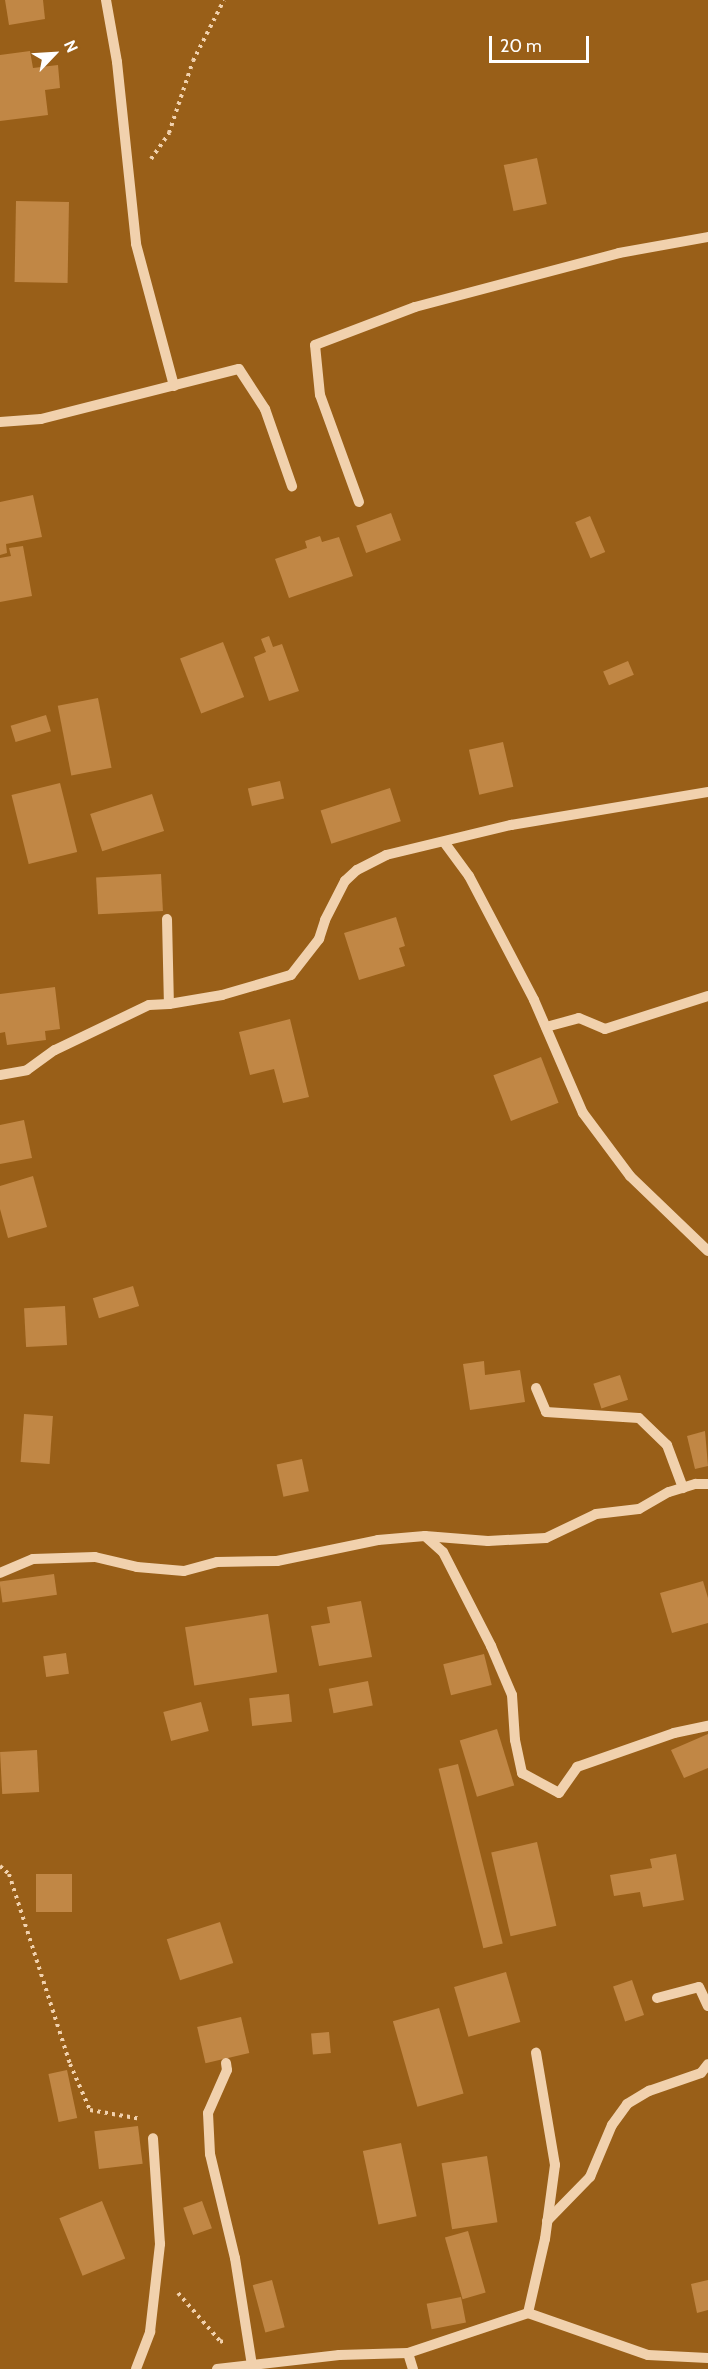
<!DOCTYPE html>
<style>
body{margin:0}
#map{position:relative;width:708px;height:2369px;overflow:hidden;background:#995f18;font-family:Cabin,sans-serif}
div>[style]{position:absolute}
.building>*{inset:0;background:#c18745;transform-origin:0 0}
.path>*{height:4px;margin-top:-2px;transform-origin:0;background:repeating-linear-gradient(90deg,#f1d1ad 0 3px,transparent 0 7.5px)}
.minor>*{height:10px;margin:-5px;padding:0 5px;transform-origin:5px;border-radius:5px;background:#f1d1ad}
span{translate:-50% -50%;white-space:nowrap;text-align:center;line-height:1.15;-webkit-text-stroke:5px #995f18;paint-order:stroke}
.north{position:absolute;left:24px;top:24px;width:60px;height:60px;-webkit-text-stroke:4px #995f18;paint-order:stroke;rotate:65deg;font-size:16px;font-weight:700;line-height:24px;text-align:center;color:#fff}
.north::after{content:'';display:block;margin:auto;width:21px;height:27px;background:#fff;clip-path:polygon(50% 0,100% 100%,50% 72%,0 100%)}
.scale{position:absolute;left:489px;top:36px;width:100px;height:27px;box-sizing:border-box;border:3px solid #fff;border-top:0;padding-left:8px;font-size:18px;line-height:21px;white-space:nowrap;color:#fff;-webkit-text-stroke:4px #995f18;paint-order:stroke}
</style>
<div id="map">
<div class="building">
<i style="clip-path:polygon(5px 0,43px 0,45px 19px,9px 25px)"></i>
<i style="clip-path:polygon(30px 51px,33px 68px,58px 65px,60px 88px,45px 90px,48px 115px,0 121px,0 55px)"></i>
<i style="left:537px;top:158px;width:47px;height:34px;rotate:78deg"></i>
<i style="left:16px;top:201px;width:53px;height:81px;rotate:1deg"></i>
<i style="clip-path:polygon(33px 495px,42px 537px,6px 544px,7px 553px,0 555px,0 502px)"></i>
<i style="left:391px;top:513px;width:29px;height:37px;rotate:70deg"></i>
<i style="left:590px;top:516px;width:39px;height:16px;rotate:67deg"></i>
<i style="clip-path:polygon(320px 536px,322px 542px,339px 537px,353px 576px,289px 598px,275px 559px,307px 548px,305px 541px)"></i>
<i style="clip-path:polygon(23px 546px,32px 596px,0 602px,0 558px,11px 556px,9px 548px)"></i>
<i style="clip-path:polygon(269px 636px,273px 647px,282px 644px,299px 691px,269px 701px,254px 657px,266px 652px,261px 639px)"></i>
<i style="left:223px;top:642px;width:59px;height:46px;rotate:69deg"></i>
<i style="left:628px;top:661px;width:15px;height:27px;rotate:67deg"></i>
<i style="left:98px;top:698px;width:71px;height:41px;rotate:79deg"></i>
<i style="left:46px;top:715px;width:17px;height:37px;rotate:73deg"></i>
<i style="left:503px;top:742px;width:46px;height:35px;rotate:77deg"></i>
<i style="left:280px;top:781px;width:18px;height:33px;rotate:77deg"></i>
<i style="left:60px;top:783px;width:71px;height:50px;rotate:76deg"></i>
<i style="left:390px;top:788px;width:35px;height:73px;rotate:72deg"></i>
<i style="left:152px;top:794px;width:39px;height:65px;rotate:72deg"></i>
<i style="left:161px;top:874px;width:37px;height:65px;rotate:87deg"></i>
<i style="clip-path:polygon(396px 917px,405px 946px,399px 948px,405px 966px,359px 980px,344px 933px)"></i>
<i style="clip-path:polygon(55px 987px,60px 1029px,45px 1031px,46px 1040px,7px 1045px,5px 1032px,0 1033px,0 994px)"></i>
<i style="clip-path:polygon(290px 1019px,309px 1097px,283px 1103px,274px 1069px,250px 1075px,239px 1032px)"></i>
<i style="left:541px;top:1057px;width:49px;height:51px;rotate:69deg"></i>
<i style="clip-path:polygon(24px 1120px,32px 1158px,0 1164px,0 1125px)"></i>
<i style="clip-path:polygon(33px 1176px,47px 1227px,8px 1238px,0 1209px,0 1186px)"></i>
<i style="left:133px;top:1286px;width:21px;height:42px;rotate:73deg"></i>
<i style="left:65px;top:1306px;width:39px;height:41px;rotate:87deg"></i>
<i style="clip-path:polygon(484px 1361px,485px 1375px,520px 1370px,525px 1402px,470px 1410px,463px 1364px)"></i>
<i style="left:620px;top:1375px;width:26px;height:28px;rotate:72deg"></i>
<i style="left:24px;top:1414px;width:29px;height:48px;rotate:4deg"></i>
<i style="clip-path:polygon(705px 1431px,708px 1466px,695px 1469px,687px 1436px)"></i>
<i style="left:302px;top:1459px;width:33px;height:26px;rotate:78deg"></i>
<i style="left:54px;top:1574px;width:21px;height:55px;rotate:82deg"></i>
<i style="clip-path:polygon(703px 1581px,708px 1598px,708px 1623px,672px 1633px,660px 1593px)"></i>
<i style="clip-path:polygon(361px 1601px,372px 1657px,319px 1666px,311px 1626px,330px 1623px,327px 1607px)"></i>
<i style="left:268px;top:1614px;width:59px;height:84px;rotate:81deg"></i>
<i style="left:66px;top:1653px;width:21px;height:23px;rotate:82deg"></i>
<i style="left:484px;top:1654px;width:32px;height:42px;rotate:76deg"></i>
<i style="left:368px;top:1681px;width:25px;height:40px;rotate:79deg"></i>
<i style="left:289px;top:1694px;width:28px;height:40px;rotate:84deg"></i>
<i style="left:201px;top:1702px;width:30px;height:39px;rotate:75deg"></i>
<i style="left:497px;top:1729px;width:59px;height:39px;rotate:73deg"></i>
<i style="clip-path:polygon(708px 1734px,708px 1768px,684px 1778px,671px 1750px)"></i>
<i style="left:37px;top:1750px;width:42px;height:37px;rotate:87deg"></i>
<i style="left:458px;top:1764px;width:185px;height:20px;rotate:76deg"></i>
<i style="left:537px;top:1842px;width:86px;height:47px;rotate:77deg"></i>
<i style="clip-path:polygon(676px 1854px,684px 1900px,643px 1907px,640px 1892px,614px 1896px,610px 1875px,652px 1868px,650px 1859px)"></i>
<i style="left:36px;top:1874px;width:36px;height:38px"></i>
<i style="left:220px;top:1922px;width:43px;height:56px;rotate:72deg"></i>
<i style="left:506px;top:1972px;width:52px;height:54px;rotate:74deg"></i>
<i style="left:632px;top:1980px;width:37px;height:20px;rotate:71deg"></i>
<i style="left:439px;top:2008px;width:89px;height:48px;rotate:74deg"></i>
<i style="left:241px;top:2017px;width:37px;height:45px;rotate:77deg"></i>
<i style="left:329px;top:2032px;width:21px;height:18px;rotate:85deg"></i>
<i style="left:67px;top:2070px;width:49px;height:19px;rotate:78deg"></i>
<i style="left:138px;top:2126px;width:38px;height:44px;rotate:83deg"></i>
<i style="left:401px;top:2143px;width:75px;height:39px;rotate:78deg"></i>
<i style="left:487px;top:2156px;width:67px;height:46px;rotate:81deg"></i>
<i style="left:102px;top:2201px;width:62px;height:46px;rotate:68deg"></i>
<i style="left:202px;top:2201px;width:29px;height:20px;rotate:70deg"></i>
<i style="left:468px;top:2231px;width:64px;height:24px;rotate:74deg"></i>
<i style="left:272px;top:2280px;width:49px;height:20px;rotate:75deg"></i>
<i style="clip-path:polygon(708px 2280px,708px 2310px,697px 2313px,691px 2284px)"></i>
<i style="left:461px;top:2297px;width:26px;height:35px;rotate:79deg"></i>
</div>
<div class="path">
<i style="left:151px;top:159px;width:32px;rotate:-55deg"></i>
<i style="left:169px;top:133px;width:76px;rotate:-71.6deg"></i>
<i style="left:193px;top:61px;width:68px;rotate:-63.1deg"></i>
<i style="left:0;top:1866px;width:12px;rotate:42deg"></i>
<i style="left:9px;top:1874px;width:200px;rotate:72.2deg"></i>
<i style="left:70px;top:2064px;width:50px;rotate:66.5deg"></i>
<i style="left:90px;top:2110px;width:52px;rotate:10deg"></i>
<i style="left:178px;top:2293px;width:64px;rotate:48.8deg"></i>
<i style="left:220px;top:2341px;width:6px;rotate:18deg"></i>
</div>
<div class="minor">
<i style="left:106px;top:0;width:63px;rotate:79.9deg"></i>
<i style="left:117px;top:62px;width:183px;rotate:84deg"></i>
<i style="left:136px;top:244px;width:147px;rotate:75deg"></i>
<i style="left:0;top:422px;width:41px;rotate:-4.2deg"></i>
<i style="left:41px;top:419px;width:204px;rotate:-14.2deg"></i>
<i style="left:239px;top:369px;width:48px;rotate:57deg"></i>
<i style="left:265px;top:409px;width:82px;rotate:70.7deg"></i>
<i style="left:359px;top:502px;width:114px;rotate:-110deg"></i>
<i style="left:320px;top:395px;width:50px;rotate:-95.7deg"></i>
<i style="left:315px;top:345px;width:107px;rotate:-20.8deg"></i>
<i style="left:415px;top:307px;width:211px;rotate:-14.8deg"></i>
<i style="left:619px;top:253px;width:90px;rotate:-10.2deg"></i>
<i style="left:444px;top:842px;width:42px;rotate:53.7deg"></i>
<i style="left:469px;top:876px;width:140px;rotate:62.3deg"></i>
<i style="left:534px;top:1000px;width:123px;rotate:66.6deg"></i>
<i style="left:583px;top:1113px;width:79px;rotate:53.3deg"></i>
<i style="left:630px;top:1176px;width:108px;rotate:43.9deg"></i>
<i style="left:167px;top:919px;width:85px;rotate:88.7deg"></i>
<i style="left:546px;top:1027px;width:34px;rotate:-15deg"></i>
<i style="left:579px;top:1018px;width:28px;rotate:23deg"></i>
<i style="left:605px;top:1029px;width:108px;rotate:-17.8deg"></i>
<i style="left:0;top:1075px;width:27px;rotate:-10deg"></i>
<i style="left:27px;top:1070px;width:34px;rotate:-36deg"></i>
<i style="left:55px;top:1050px;width:104px;rotate:-25.6deg"></i>
<i style="left:149px;top:1005px;width:20px;rotate:-3deg"></i>
<i style="left:169px;top:1004px;width:54px;rotate:-9.6deg"></i>
<i style="left:222px;top:995px;width:72px;rotate:-16.2deg"></i>
<i style="left:291px;top:975px;width:46px;rotate:-52.1deg"></i>
<i style="left:319px;top:939px;width:20px;rotate:-72deg"></i>
<i style="left:325px;top:920px;width:44px;rotate:-62.9deg"></i>
<i style="left:345px;top:881px;width:16px;rotate:-43deg"></i>
<i style="left:357px;top:870px;width:33px;rotate:-27deg"></i>
<i style="left:386px;top:855px;width:129px;rotate:-13.5deg"></i>
<i style="left:511px;top:825px;width:200px;rotate:-9.5deg"></i>
<i style="left:536px;top:1388px;width:26px;rotate:67deg"></i>
<i style="left:546px;top:1412px;width:93px;rotate:3.7deg"></i>
<i style="left:639px;top:1418px;width:39px;rotate:44deg"></i>
<i style="left:667px;top:1445px;width:46px;rotate:69.6deg"></i>
<i style="left:425px;top:1536px;width:63px;rotate:4.5deg"></i>
<i style="left:488px;top:1541px;width:58px;rotate:-3deg"></i>
<i style="left:546px;top:1538px;width:55px;rotate:-25.6deg"></i>
<i style="left:596px;top:1514px;width:43px;rotate:-6.6deg"></i>
<i style="left:639px;top:1509px;width:34px;rotate:-30deg"></i>
<i style="left:669px;top:1492px;width:28px;rotate:-17deg"></i>
<i style="left:696px;top:1484px;width:12px"></i>
<i style="left:0;top:1573px;width:36px;rotate:-23deg"></i>
<i style="left:33px;top:1559px;width:62px;rotate:-1.8deg"></i>
<i style="left:95px;top:1557px;width:43px;rotate:13.4deg"></i>
<i style="left:137px;top:1567px;width:47px;rotate:4.9deg"></i>
<i style="left:184px;top:1571px;width:34px;rotate:-15deg"></i>
<i style="left:217px;top:1562px;width:60px;rotate:-1deg"></i>
<i style="left:277px;top:1561px;width:103px;rotate:-11.7deg"></i>
<i style="left:378px;top:1540px;width:47px;rotate:-4.9deg"></i>
<i style="left:425px;top:1536px;width:24px;rotate:42deg"></i>
<i style="left:443px;top:1552px;width:106px;rotate:62.9deg"></i>
<i style="left:491px;top:1646px;width:53px;rotate:66.8deg"></i>
<i style="left:512px;top:1695px;width:45px;rotate:86.2deg"></i>
<i style="left:515px;top:1740px;width:34px;rotate:78deg"></i>
<i style="left:522px;top:1773px;width:42px;rotate:28.4deg"></i>
<i style="left:559px;top:1793px;width:32px;rotate:-55deg"></i>
<i style="left:577px;top:1767px;width:103px;rotate:-19.3deg"></i>
<i style="left:674px;top:1733px;width:35px;rotate:-12deg"></i>
<i style="left:657px;top:1998px;width:43px;rotate:-14.7deg"></i>
<i style="left:699px;top:1987px;width:21px;rotate:65deg"></i>
<i style="left:226px;top:2063px;width:7px;rotate:82deg"></i>
<i style="left:227px;top:2070px;width:47px;rotate:113.8deg"></i>
<i style="left:208px;top:2113px;width:41px;rotate:87.2deg"></i>
<i style="left:210px;top:2154px;width:107px;rotate:76.5deg"></i>
<i style="left:235px;top:2258px;width:108px;rotate:81deg"></i>
<i style="left:547px;top:2221px;width:62px;rotate:-45.7deg"></i>
<i style="left:590px;top:2177px;width:56px;rotate:-67.1deg"></i>
<i style="left:612px;top:2125px;width:26px;rotate:-54deg"></i>
<i style="left:627px;top:2104px;width:26px;rotate:-31deg"></i>
<i style="left:649px;top:2091px;width:55px;rotate:-19.1deg"></i>
<i style="left:701px;top:2073px;width:11px;rotate:-52deg"></i>
<i style="left:528px;top:2313px;width:76px;rotate:-77.1deg"></i>
<i style="left:545px;top:2239px;width:75px;rotate:-82.3deg"></i>
<i style="left:555px;top:2165px;width:114px;rotate:-99.6deg"></i>
<i style="left:408px;top:2353px;width:17px;rotate:73deg"></i>
<i style="left:136px;top:2369px;width:40px;rotate:-69deg"></i>
<i style="left:150px;top:2332px;width:89px;rotate:-83.5deg"></i>
<i style="left:160px;top:2244px;width:106px;rotate:-93.8deg"></i>
<i style="left:217px;top:2369px;width:123px;rotate:-6.5deg"></i>
<i style="left:339px;top:2355px;width:69px;rotate:-1.7deg"></i>
<i style="left:408px;top:2353px;width:126px;rotate:-18.4deg"></i>
<i style="left:528px;top:2313px;width:127px;rotate:19.3deg"></i>
<i style="left:648px;top:2355px;width:60px;rotate:2.9deg"></i>
</div>
<div class="north">N</div>
<div class="scale">20 m</div>
</div>
